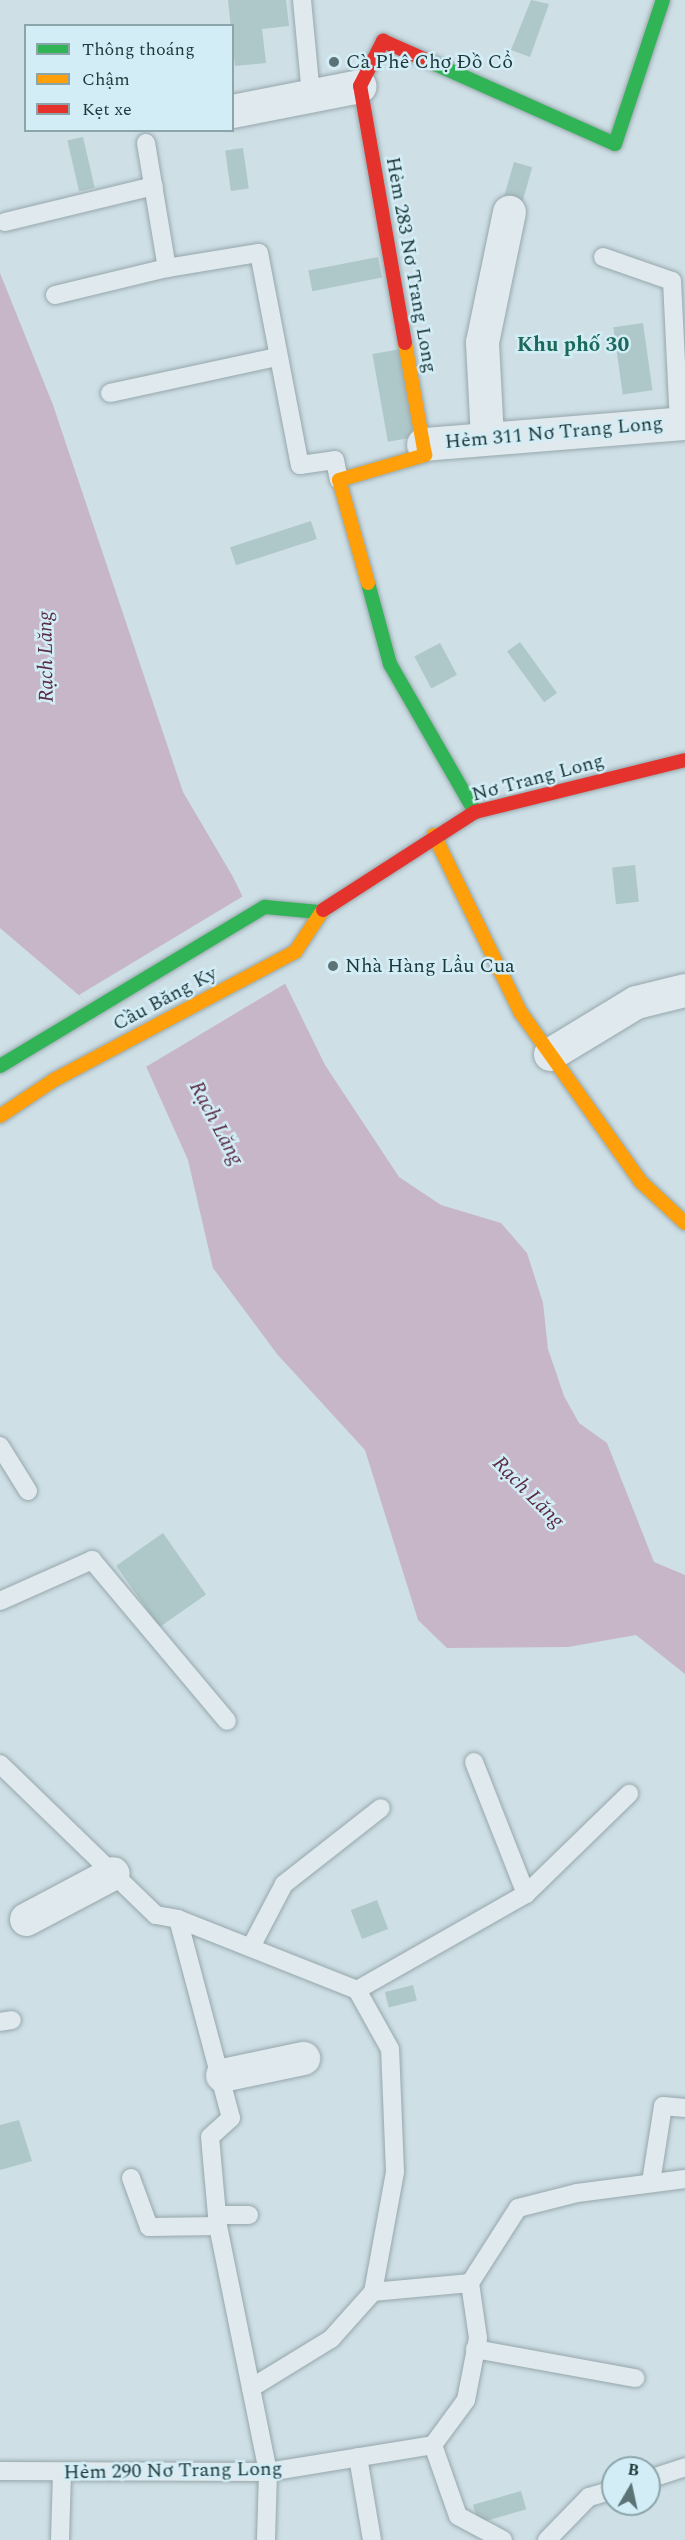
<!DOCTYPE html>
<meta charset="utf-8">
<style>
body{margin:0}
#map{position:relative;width:685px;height:2540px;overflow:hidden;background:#cedfe6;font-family:Spectral,serif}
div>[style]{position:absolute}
.water>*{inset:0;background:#c6b6c8}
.pier>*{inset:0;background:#cedfe6}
.building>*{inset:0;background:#aec7c9;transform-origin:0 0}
.roads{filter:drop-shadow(0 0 2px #96a7ab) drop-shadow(0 0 2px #96a7ab)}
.lane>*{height:18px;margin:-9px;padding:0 9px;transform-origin:9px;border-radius:9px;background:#dfe9ee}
.street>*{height:33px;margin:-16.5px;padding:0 16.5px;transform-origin:16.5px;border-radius:16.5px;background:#dfe9ee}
.fast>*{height:14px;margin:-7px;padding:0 7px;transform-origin:7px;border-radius:7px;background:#30b455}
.slow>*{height:14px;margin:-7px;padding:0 7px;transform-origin:7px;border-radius:7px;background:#ff9f0a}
.jam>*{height:14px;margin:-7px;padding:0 7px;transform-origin:7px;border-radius:7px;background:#e5322d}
.dots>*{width:16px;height:16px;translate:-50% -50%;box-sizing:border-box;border:3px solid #d3edf7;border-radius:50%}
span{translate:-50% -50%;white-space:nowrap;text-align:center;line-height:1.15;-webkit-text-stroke:5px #d3edf7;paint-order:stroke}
.poi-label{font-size:20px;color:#1e393a}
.left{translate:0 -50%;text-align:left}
.street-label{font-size:20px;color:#1e393a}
.neighbourhood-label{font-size:21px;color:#1b6958;font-weight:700}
.water-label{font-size:21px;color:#5b2c43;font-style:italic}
.legend{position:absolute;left:24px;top:24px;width:210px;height:108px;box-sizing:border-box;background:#d3edf7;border:2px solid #8ba5ab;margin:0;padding:8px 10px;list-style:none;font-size:18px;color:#1e393a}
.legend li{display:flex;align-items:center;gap:12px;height:30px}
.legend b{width:30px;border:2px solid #8ba5ab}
.north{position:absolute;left:601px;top:2456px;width:60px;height:60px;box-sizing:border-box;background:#d3edf7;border:2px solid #8ba5ab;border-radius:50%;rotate:9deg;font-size:16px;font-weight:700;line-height:24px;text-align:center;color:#1e393a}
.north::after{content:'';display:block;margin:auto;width:21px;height:27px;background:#5c7376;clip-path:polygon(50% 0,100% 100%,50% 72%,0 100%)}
</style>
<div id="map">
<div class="water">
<i style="clip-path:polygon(0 273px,53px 405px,183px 792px,233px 877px,325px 1065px,399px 1177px,441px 1205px,501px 1223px,527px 1253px,543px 1303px,548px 1349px,564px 1396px,579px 1423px,607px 1443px,654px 1562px,685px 1575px,685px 1674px,636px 1635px,568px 1647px,447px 1648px,418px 1620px,365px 1450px,277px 1354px,213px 1268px,188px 1160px,136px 1044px,0 928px)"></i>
</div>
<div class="pier">
<i style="clip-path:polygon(245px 895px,288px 982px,144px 1068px,133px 1046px,79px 995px)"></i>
</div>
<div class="building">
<i style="clip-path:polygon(228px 0,286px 0,289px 26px,262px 29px,266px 63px,235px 66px)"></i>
<i style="clip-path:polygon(531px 0,549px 4px,530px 57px,511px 50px)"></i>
<i style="left:83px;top:137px;width:52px;height:16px;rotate:77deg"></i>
<i style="left:243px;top:148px;width:41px;height:18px;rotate:82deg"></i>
<i style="left:514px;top:162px;width:19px;height:39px;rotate:16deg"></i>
<i style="left:378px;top:257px;width:21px;height:71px;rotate:79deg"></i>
<i style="left:643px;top:323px;width:68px;height:30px;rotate:82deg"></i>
<i style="left:401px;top:349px;width:89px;height:29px;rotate:80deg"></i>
<i style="left:311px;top:521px;width:19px;height:85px;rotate:72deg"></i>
<i style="left:520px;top:642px;width:63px;height:16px;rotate:54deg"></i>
<i style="left:440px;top:643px;width:36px;height:29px;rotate:62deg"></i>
<i style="left:635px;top:865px;width:37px;height:23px;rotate:84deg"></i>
<i style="left:163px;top:1533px;width:75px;height:57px;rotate:55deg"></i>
<i style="left:377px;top:1900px;width:31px;height:28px;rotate:69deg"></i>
<i style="left:413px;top:1985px;width:16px;height:29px;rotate:76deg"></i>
<i style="clip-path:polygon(19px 2120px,32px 2161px,0 2170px,0 2125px)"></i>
<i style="left:521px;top:2491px;width:19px;height:50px;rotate:74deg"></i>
</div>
<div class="roads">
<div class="lane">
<i style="left:302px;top:0;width:96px;rotate:84.6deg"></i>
<i style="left:146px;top:143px;width:127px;rotate:80.5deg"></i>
<i style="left:167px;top:268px;width:93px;rotate:-9.3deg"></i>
<i style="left:259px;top:253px;width:216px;rotate:79.1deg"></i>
<i style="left:300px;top:465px;width:35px;rotate:-8deg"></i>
<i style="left:335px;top:460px;width:20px;rotate:79deg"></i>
<i style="left:5px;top:222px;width:153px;rotate:-13.6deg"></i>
<i style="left:603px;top:257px;width:73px;rotate:19.2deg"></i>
<i style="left:672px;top:281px;width:142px;rotate:87.2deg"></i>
<i style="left:55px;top:295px;width:115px;rotate:-13.6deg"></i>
<i style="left:110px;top:393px;width:171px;rotate:-12.2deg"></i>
<i style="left:0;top:1446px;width:53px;rotate:58.1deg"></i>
<i style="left:0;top:1601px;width:101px;rotate:-24deg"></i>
<i style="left:92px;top:1560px;width:210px;rotate:50deg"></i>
<i style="left:474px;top:1762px;width:142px;rotate:68.5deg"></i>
<i style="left:0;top:1764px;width:217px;rotate:44.1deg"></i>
<i style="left:156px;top:1915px;width:22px;rotate:10deg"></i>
<i style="left:178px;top:1919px;width:206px;rotate:75.1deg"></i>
<i style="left:231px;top:2118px;width:28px;rotate:138deg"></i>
<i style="left:210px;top:2137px;width:89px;rotate:84.9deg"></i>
<i style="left:218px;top:2226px;width:251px;rotate:78.5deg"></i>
<i style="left:268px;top:2472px;width:68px;rotate:91.7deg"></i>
<i style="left:178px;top:1919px;width:193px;rotate:21.6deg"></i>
<i style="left:357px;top:1990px;width:194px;rotate:-29.6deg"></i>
<i style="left:526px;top:1894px;width:144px;rotate:-44.2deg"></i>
<i style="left:252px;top:1945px;width:69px;rotate:-62.3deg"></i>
<i style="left:284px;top:1884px;width:123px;rotate:-38.1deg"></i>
<i style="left:0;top:2022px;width:12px;rotate:-9deg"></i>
<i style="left:131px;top:2178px;width:52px;rotate:69.8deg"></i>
<i style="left:149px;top:2227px;width:69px;rotate:-0.8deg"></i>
<i style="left:651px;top:2182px;width:77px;rotate:-81deg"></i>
<i style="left:663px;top:2106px;width:22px;rotate:5deg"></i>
<i style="left:217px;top:2215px;width:32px"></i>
<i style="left:373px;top:2292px;width:97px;rotate:-5.3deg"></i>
<i style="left:475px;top:2349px;width:163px;rotate:10.3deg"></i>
<i style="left:251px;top:2388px;width:94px;rotate:-31.5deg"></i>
<i style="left:331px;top:2339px;width:63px;rotate:-48.2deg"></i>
<i style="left:373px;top:2292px;width:122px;rotate:-79.6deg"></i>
<i style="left:395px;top:2172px;width:123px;rotate:-92.3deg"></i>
<i style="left:390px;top:2049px;width:68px;rotate:-119.2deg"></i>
<i style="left:433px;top:2445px;width:56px;rotate:-53.7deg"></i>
<i style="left:466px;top:2400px;width:63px;rotate:-79deg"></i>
<i style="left:478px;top:2338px;width:56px;rotate:-98.3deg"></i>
<i style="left:470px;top:2283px;width:89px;rotate:-57.4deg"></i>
<i style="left:518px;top:2208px;width:61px;rotate:-14.3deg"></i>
<i style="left:577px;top:2193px;width:109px;rotate:-7.4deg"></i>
<i style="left:433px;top:2445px;width:75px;rotate:70.6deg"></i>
<i style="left:458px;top:2516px;width:51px;rotate:28.1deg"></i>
<i style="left:358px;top:2457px;width:84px;rotate:80.4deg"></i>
<i style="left:0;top:2471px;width:268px;rotate:0.2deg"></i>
<i style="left:268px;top:2472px;width:167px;rotate:-9.3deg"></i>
<i style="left:649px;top:2479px;width:38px;rotate:-18deg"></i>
<i style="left:60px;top:2540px;width:66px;rotate:-88.3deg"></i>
<i style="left:547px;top:2540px;width:60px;rotate:-45.7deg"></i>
<i style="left:589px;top:2497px;width:25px;rotate:-16deg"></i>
</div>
<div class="street">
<i style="left:232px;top:111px;width:130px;rotate:-11.1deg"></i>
<i style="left:487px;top:438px;width:96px;rotate:-93deg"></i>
<i style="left:482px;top:342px;width:133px;rotate:-78.3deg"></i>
<i style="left:423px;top:444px;width:263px;rotate:-4.6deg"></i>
<i style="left:550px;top:1054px;width:100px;rotate:-31.2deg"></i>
<i style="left:636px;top:1002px;width:50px;rotate:-13.8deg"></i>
<i style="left:26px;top:1919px;width:98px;rotate:-27.9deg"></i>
<i style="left:222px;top:2075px;width:83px;rotate:-11.9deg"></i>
</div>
<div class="fast">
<i style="left:433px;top:63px;width:199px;rotate:24deg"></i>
<i style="left:615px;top:144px;width:152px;rotate:-71.6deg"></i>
<i style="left:368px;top:583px;width:84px;rotate:74.8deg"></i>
<i style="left:390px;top:664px;width:171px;rotate:60.1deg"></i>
<i style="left:0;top:1066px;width:309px;rotate:-31deg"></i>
<i style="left:265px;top:907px;width:54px;rotate:5.3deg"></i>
</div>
<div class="slow">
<i style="left:368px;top:583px;width:107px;rotate:-105.7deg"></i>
<i style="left:339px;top:480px;width:90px;rotate:-16.2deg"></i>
<i style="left:425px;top:455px;width:114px;rotate:-100.1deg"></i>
<i style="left:434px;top:835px;width:198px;rotate:64deg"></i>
<i style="left:521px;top:1013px;width:207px;rotate:54.6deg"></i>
<i style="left:641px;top:1182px;width:60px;rotate:43deg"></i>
<i style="left:0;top:1116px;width:65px;rotate:-33.7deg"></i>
<i style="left:54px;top:1080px;width:273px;rotate:-28deg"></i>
<i style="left:295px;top:952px;width:50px;rotate:-56.3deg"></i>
</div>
<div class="jam">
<i style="left:405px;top:343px;width:261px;rotate:-99.9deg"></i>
<i style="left:360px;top:86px;width:51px;rotate:-62.9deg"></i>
<i style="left:383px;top:41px;width:55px;rotate:23.7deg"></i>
<i style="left:323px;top:910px;width:181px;rotate:-32.8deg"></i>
<i style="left:475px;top:812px;width:216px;rotate:-13.9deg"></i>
</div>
</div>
<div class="dots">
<i style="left:334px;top:62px;background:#5c7376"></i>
<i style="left:333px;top:966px;background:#5c7376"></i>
</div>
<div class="poi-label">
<span class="left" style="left:346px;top:62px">Cà Phê Chợ Đồ Cổ</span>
<span class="left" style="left:345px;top:966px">Nhà Hàng Lẩu Cua</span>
</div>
<div class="street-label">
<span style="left:411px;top:265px;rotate:80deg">Hẻm 283 Nơ Trang Long</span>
<span style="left:554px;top:433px;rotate:-5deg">Hẻm 311 Nơ Trang Long</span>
<span style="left:538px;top:778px;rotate:-15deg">Nơ Trang Long</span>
<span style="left:165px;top:999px;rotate:-28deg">Cầu Băng Ky</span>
<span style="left:173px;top:2471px;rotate:-1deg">Hẻm 290 Nơ Trang Long</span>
</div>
<div class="neighbourhood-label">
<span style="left:573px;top:345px">Khu phố 30</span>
</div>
<div class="water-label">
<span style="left:46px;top:657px;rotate:-91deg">Rạch Lăng</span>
<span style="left:216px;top:1123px;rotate:62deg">Rạch Lăng</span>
<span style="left:528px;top:1492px;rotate:45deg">Rạch Lăng</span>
</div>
<ul class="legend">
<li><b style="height:8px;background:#30b455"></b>Thông thoáng</li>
<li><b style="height:8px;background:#ff9f0a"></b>Chậm</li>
<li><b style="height:8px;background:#e5322d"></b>Kẹt xe</li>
</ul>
<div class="north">B</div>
</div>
